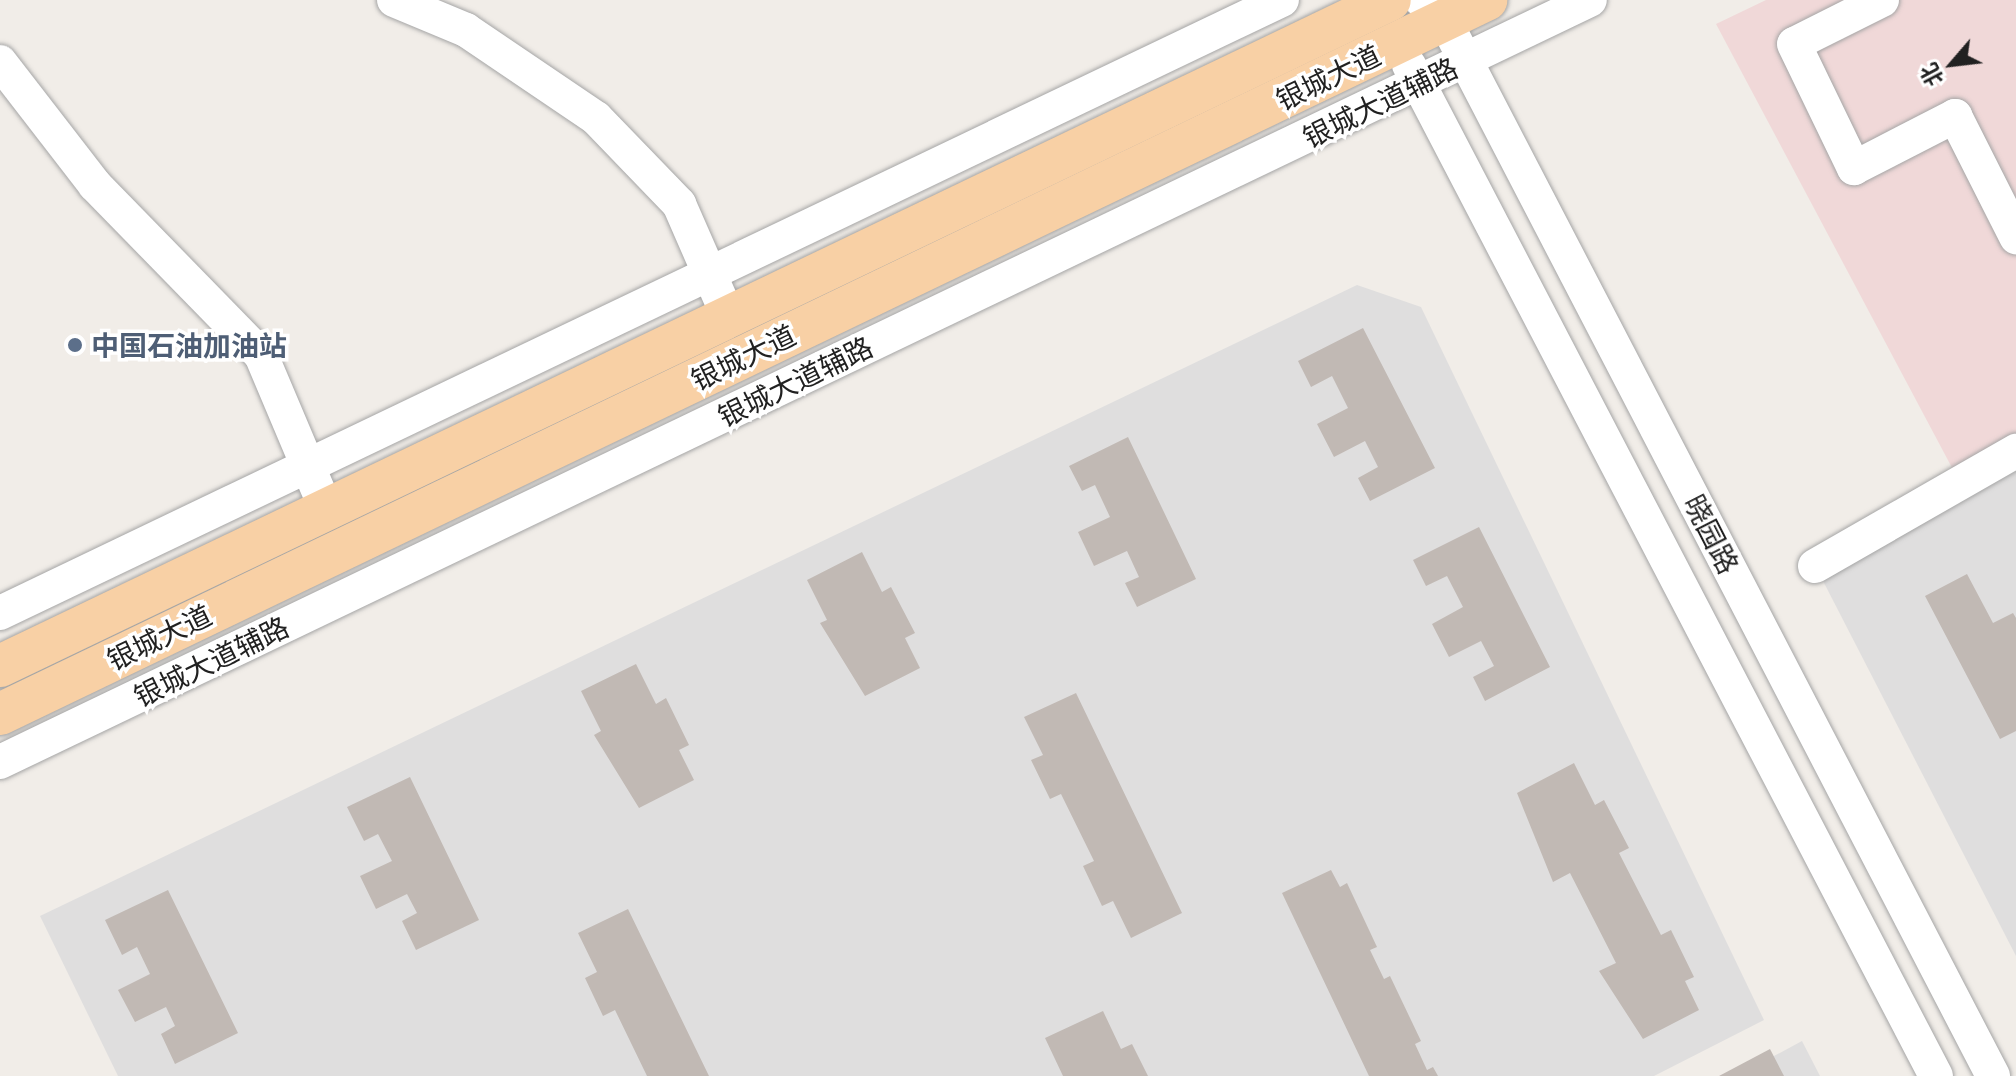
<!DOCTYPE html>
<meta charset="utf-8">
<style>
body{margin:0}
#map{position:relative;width:2016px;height:1076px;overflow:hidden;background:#f1ede8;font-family:"Exo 2","Noto Sans SC",sans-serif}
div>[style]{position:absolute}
.residential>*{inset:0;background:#dfdede}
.commercial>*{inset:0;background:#f0d8d8}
.building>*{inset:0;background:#c1b9b4}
.roads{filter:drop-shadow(0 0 2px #a5a5a5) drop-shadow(0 0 2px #a5a5a5)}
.minor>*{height:34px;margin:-17px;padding:0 17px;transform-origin:17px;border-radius:17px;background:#fff}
.major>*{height:42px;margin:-21px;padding:0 21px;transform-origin:21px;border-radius:21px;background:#f8d0a5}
.dots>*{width:22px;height:22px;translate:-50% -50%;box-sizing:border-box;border:4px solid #fff;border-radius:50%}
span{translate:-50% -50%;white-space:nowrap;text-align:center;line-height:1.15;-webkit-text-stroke:7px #fff;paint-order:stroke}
.street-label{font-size:28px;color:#212121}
.service-label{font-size:28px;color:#4e5e75;font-weight:700}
.left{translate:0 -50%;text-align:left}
.north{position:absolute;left:1912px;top:24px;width:80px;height:80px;-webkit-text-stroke:6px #fff;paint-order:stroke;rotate:242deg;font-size:22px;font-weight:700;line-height:32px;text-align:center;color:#212121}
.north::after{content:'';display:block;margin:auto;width:28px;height:36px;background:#212121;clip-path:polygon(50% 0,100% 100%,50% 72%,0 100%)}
</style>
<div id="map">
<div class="residential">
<i style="clip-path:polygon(1357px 285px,1421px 307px,1764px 1020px,1654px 1076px,118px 1076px,40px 916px)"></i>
<i style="clip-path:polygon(2016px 469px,2016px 956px,1822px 579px)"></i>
<i style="clip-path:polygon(1802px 1041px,1820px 1076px,1737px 1076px)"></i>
</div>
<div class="commercial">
<i style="clip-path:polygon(1766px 0,2016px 0,2016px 444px,1958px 479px,1716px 24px)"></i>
</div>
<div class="building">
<i style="clip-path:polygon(1363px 328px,1435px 468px,1370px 501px,1358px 478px,1378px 467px,1365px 441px,1334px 457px,1317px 424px,1348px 408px,1332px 376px,1311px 387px,1298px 361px)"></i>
<i style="clip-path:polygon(1128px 437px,1196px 579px,1137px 607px,1125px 583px,1139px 577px,1127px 551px,1094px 566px,1078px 532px,1110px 517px,1095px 485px,1082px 491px,1069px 466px)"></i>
<i style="clip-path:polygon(1479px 527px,1550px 667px,1485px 701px,1473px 677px,1494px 666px,1481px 641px,1449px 657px,1432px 624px,1463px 607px,1447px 576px,1426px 586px,1413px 560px)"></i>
<i style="clip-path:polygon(862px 552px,882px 592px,891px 587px,915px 633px,905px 638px,920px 668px,865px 696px,820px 623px,827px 620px,807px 580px)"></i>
<i style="clip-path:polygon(1967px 574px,1993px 623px,2013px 613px,2016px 618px,2016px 731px,2000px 739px,1925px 596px)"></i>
<i style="clip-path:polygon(636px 664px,656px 704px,666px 698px,689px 745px,679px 750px,694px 780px,639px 808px,594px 735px,601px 731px,581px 691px)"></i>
<i style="clip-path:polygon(1076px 693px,1182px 913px,1131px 938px,1113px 901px,1102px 906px,1083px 866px,1094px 861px,1061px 794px,1050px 799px,1031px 760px,1043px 755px,1024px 717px)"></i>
<i style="clip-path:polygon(1574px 763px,1595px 805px,1604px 800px,1629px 848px,1619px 853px,1661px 935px,1671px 930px,1694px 977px,1685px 981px,1699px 1010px,1643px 1039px,1599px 971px,1616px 963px,1570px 873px,1553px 882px,1517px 793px)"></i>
<i style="clip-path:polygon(410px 777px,479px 920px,416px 950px,402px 921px,417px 913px,407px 894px,376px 909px,360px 876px,392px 861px,378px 834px,364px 841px,347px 807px)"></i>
<i style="clip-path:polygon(1331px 870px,1340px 887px,1347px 883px,1377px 947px,1370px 950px,1384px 979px,1390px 976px,1421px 1041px,1415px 1044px,1427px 1070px,1433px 1067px,1438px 1076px,1369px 1076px,1282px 893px)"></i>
<i style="clip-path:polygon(168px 890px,238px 1033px,175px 1064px,161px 1034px,175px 1026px,166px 1007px,135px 1022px,118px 990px,150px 974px,137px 947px,122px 955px,105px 920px)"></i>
<i style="clip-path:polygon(628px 909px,709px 1076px,647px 1076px,615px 1010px,603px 1016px,585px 978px,597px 972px,578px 933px)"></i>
<i style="clip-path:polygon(1103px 1011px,1121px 1049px,1132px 1044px,1148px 1076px,1063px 1076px,1045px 1038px)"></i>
<i style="clip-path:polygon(1770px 1049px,1784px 1076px,1719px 1076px)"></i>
</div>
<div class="roads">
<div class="minor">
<i style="left:394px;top:0;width:78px;rotate:22.6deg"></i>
<i style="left:466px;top:30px;width:157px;rotate:34.1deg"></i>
<i style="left:596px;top:118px;width:120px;rotate:46deg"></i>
<i style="left:679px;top:204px;width:103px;rotate:66.4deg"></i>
<i style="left:1421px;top:0;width:30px;rotate:40deg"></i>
<i style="left:1444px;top:19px;width:1191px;rotate:62.55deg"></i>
<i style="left:1882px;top:0;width:98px;rotate:153.4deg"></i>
<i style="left:1794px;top:44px;width:138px;rotate:64.2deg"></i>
<i style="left:1854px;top:168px;width:114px;rotate:-27.2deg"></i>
<i style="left:1955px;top:116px;width:136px;rotate:63.2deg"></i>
<i style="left:0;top:62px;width:155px;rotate:52.3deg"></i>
<i style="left:95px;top:185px;width:238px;rotate:45.7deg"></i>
<i style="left:261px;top:355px;width:167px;rotate:67.1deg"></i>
<i style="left:1409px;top:65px;width:1140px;rotate:62.47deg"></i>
<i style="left:1815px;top:566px;width:232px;rotate:-29.8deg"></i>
<i style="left:0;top:613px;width:1421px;rotate:-25.56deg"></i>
<i style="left:0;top:762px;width:1763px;rotate:-25.61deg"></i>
</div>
<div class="major">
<i style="left:0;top:666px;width:1541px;rotate:-25.6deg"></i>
<i style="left:0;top:714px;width:1649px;rotate:-25.66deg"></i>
</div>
</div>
<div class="dots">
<i style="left:75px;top:345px;background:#5c6f8a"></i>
</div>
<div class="street-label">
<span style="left:1328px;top:77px;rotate:-26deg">银城大道</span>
<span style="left:1380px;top:102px;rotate:-26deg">银城大道辅路</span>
<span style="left:743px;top:357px;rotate:-26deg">银城大道</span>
<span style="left:795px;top:381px;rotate:-26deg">银城大道辅路</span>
<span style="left:1712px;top:534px;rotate:63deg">晓园路</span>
<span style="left:159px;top:637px;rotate:-26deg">银城大道</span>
<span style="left:211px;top:661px;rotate:-26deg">银城大道辅路</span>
</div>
<div class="service-label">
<span class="left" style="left:91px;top:345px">中国石油加油站</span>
</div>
<div class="north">北</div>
</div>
